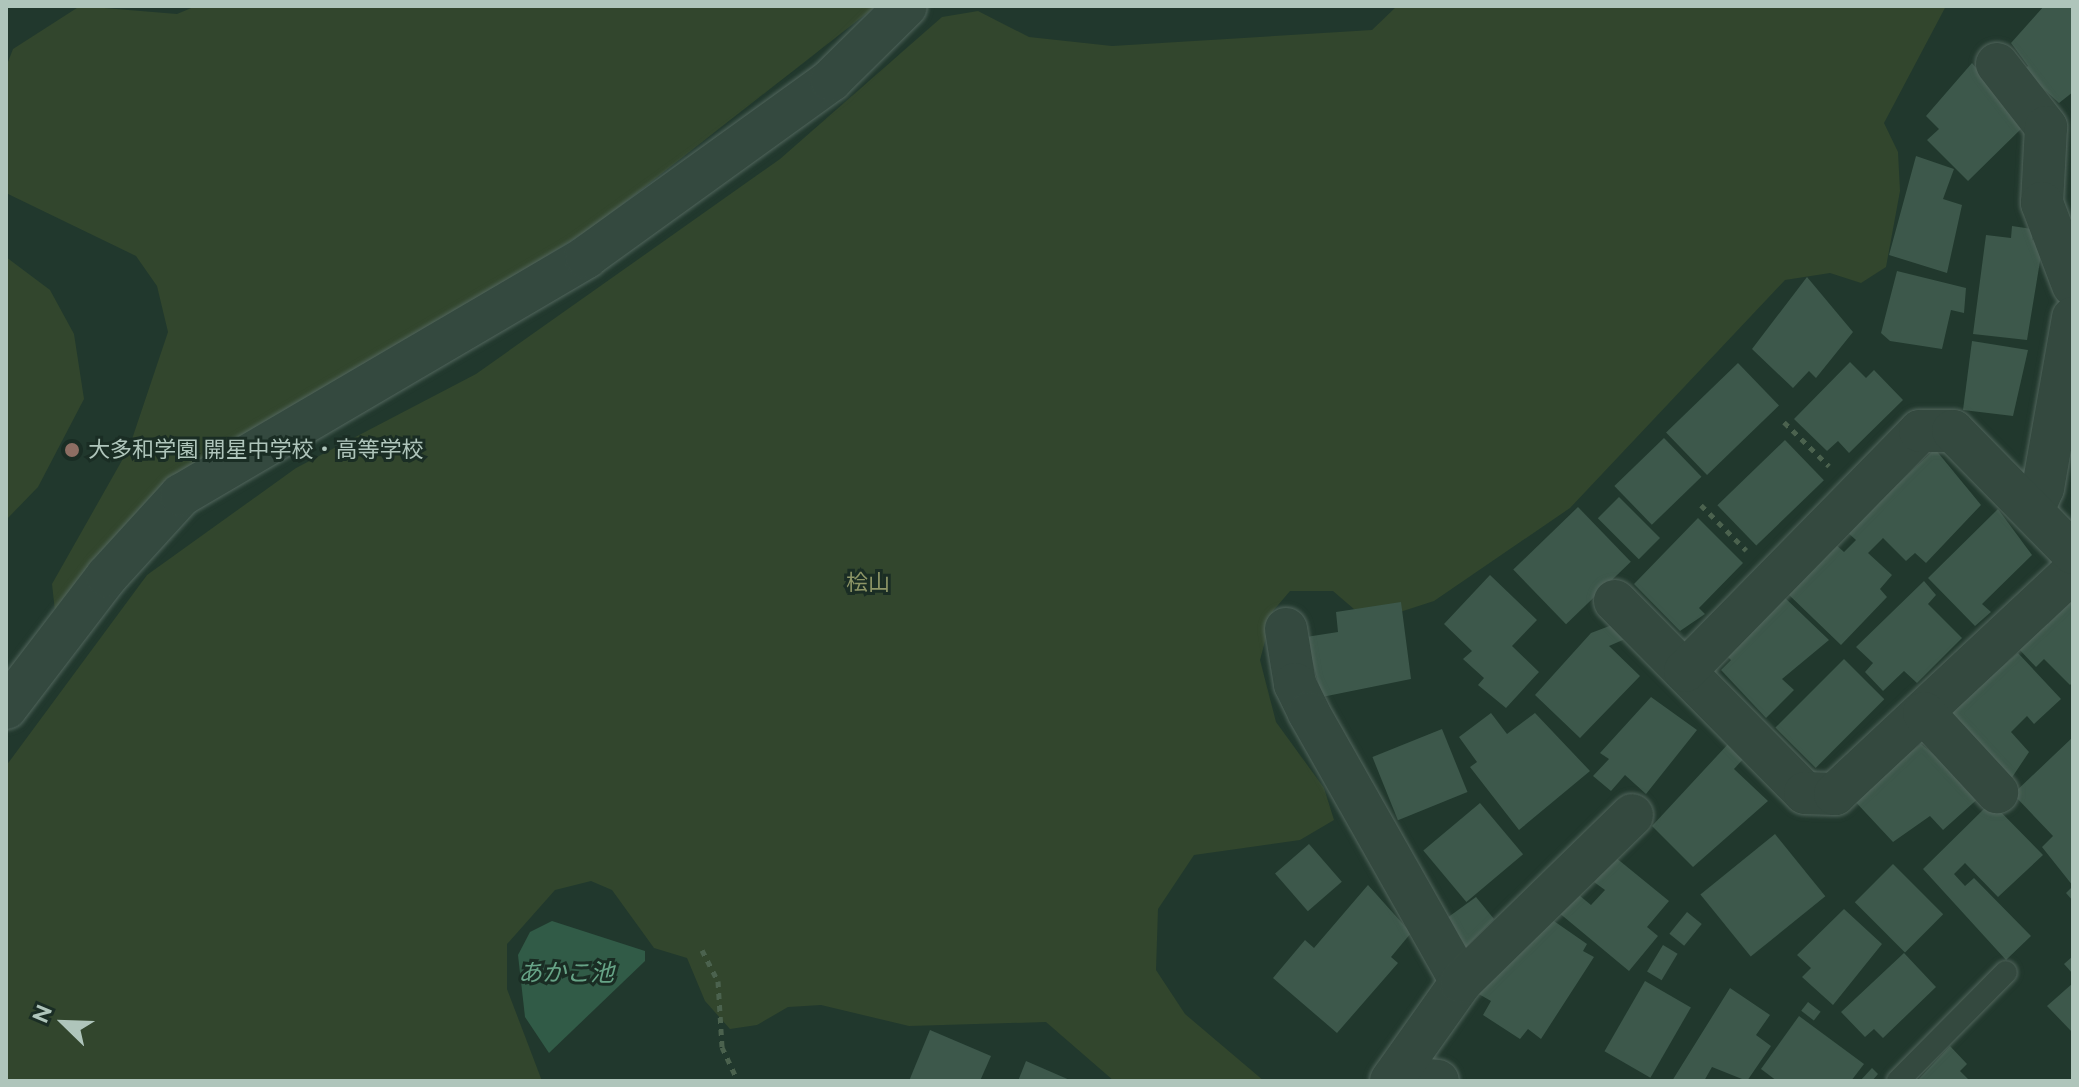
<!DOCTYPE html>
<meta charset="utf-8">
<style>
body{margin:0}
#map{position:relative;width:2079px;height:1087px;overflow:hidden;background:#21382d;font-family:Raleway,"Noto Sans JP",sans-serif}
div>[style]{position:absolute}
.green>*{inset:0;background:#32462d}
.water>*{inset:0;background:#315b47}
.building>*{inset:0;background:#3d584b;transform-origin:0 0}
.path>*{height:5px;margin-top:-2.5px;transform-origin:0;background:repeating-linear-gradient(90deg,#4b624e 0 6px,transparent 0 12px)}
.roads{filter:drop-shadow(0 0 2px #52665d) drop-shadow(0 0 2px #52665d)}
.lane>*{height:22px;margin:-11px;padding:0 11px;transform-origin:11px;border-radius:11px;background:#34493f}
.street>*{height:42px;margin:-21px;padding:0 21px;transform-origin:21px;border-radius:21px;background:#34493f}
.dots>*{width:22px;height:22px;translate:-50% -50%;box-sizing:border-box;border:4px solid #1a2d24;border-radius:50%}
span{translate:-50% -50%;white-space:nowrap;text-align:center;line-height:1.15;-webkit-text-stroke:6px #1a2d24;paint-order:stroke}
.poi-label{font-size:22px;color:#afc5bb}
.left{translate:0 -50%;text-align:left}
.park-label{font-size:22px;color:#8d9566}
.water-label{font-size:24px;color:#67a487;font-style:italic}
.frame{position:absolute;inset:0;border:8px solid #afc5bb;pointer-events:none}
.north{position:absolute;left:24px;top:983px;width:80px;height:80px;-webkit-text-stroke:6px #1a2d24;paint-order:stroke;rotate:293deg;font-size:22px;font-weight:700;line-height:32px;text-align:center;color:#afc5bb}
.north::after{content:'';display:block;margin:auto;width:28px;height:36px;background:#afc5bb;clip-path:polygon(50% 0,100% 100%,50% 72%,0 100%)}
</style>
<div id="map">
<div class="green">
<i style="clip-path:polygon(80px 6px,177px 14px,196px 6px,876px 6px,596px 225px,399px 349px,55px 611px,52px 584px,129px 448px,168px 332px,157px 286px,136px 256px,6px 193px,6px 67px,13px 49px)"></i>
<i style="clip-path:polygon(1397px 6px,1946px 6px,1884px 123px,1898px 152px,1900px 191px,1886px 267px,1861px 283px,1830px 273px,1785px 280px,1570px 508px,1434px 601px,1369px 622px,1333px 591px,1290px 591px,1273px 611px,1260px 660px,1276px 722px,1324px 788px,1334px 820px,1300px 840px,1194px 855px,1158px 909px,1156px 970px,1185px 1014px,1264px 1081px,1114px 1081px,1046px 1022px,909px 1026px,821px 1005px,788px 1007px,757px 1025px,730px 1029px,705px 1001px,687px 958px,654px 948px,612px 890px,591px 881px,555px 890px,507px 944px,507px 989px,542px 1081px,6px 1081px,6px 766px,147px 575px,296px 468px,476px 374px,780px 159px,942px 17px,978px 11px,1029px 37px,1112px 46px,1372px 30px)"></i>
<i style="clip-path:polygon(6px 257px,50px 290px,74px 334px,84px 399px,38px 487px,6px 520px)"></i>
</div>
<div class="water">
<i style="clip-path:polygon(552px 921px,645px 951px,645px 961px,549px 1053px,525px 1017px,518px 955px,530px 932px)"></i>
</div>
<div class="building">
<i style="clip-path:polygon(2044px 6px,2073px 8px,2073px 92px,2059px 103px,2023px 70px,2028px 66px,2011px 43px)"></i>
<i style="clip-path:polygon(1972px 63px,2024px 126px,1968px 181px,1927px 140px,1939px 129px,1926px 116px)"></i>
<i style="clip-path:polygon(1916px 156px,1954px 169px,1943px 199px,1962px 205px,1947px 273px,1889px 255px)"></i>
<i style="clip-path:polygon(2012px 226px,2032px 229px,2032px 240px,2043px 243px,2027px 340px,1973px 334px,1986px 235px,2011px 238px)"></i>
<i style="clip-path:polygon(1897px 271px,1966px 288px,1964px 313px,1951px 310px,1942px 349px,1890px 341px,1881px 333px)"></i>
<i style="clip-path:polygon(1807px 277px,1853px 332px,1816px 378px,1809px 371px,1793px 388px,1752px 349px)"></i>
<i style="clip-path:polygon(1972px 341px,2028px 350px,2013px 416px,1963px 410px)"></i>
<i style="clip-path:polygon(1850px 362px,1866px 378px,1874px 370px,1903px 400px,1849px 453px,1838px 441px,1827px 451px,1794px 419px)"></i>
<i style="left:1738px;top:363px;width:59px;height:100px;rotate:46deg"></i>
<i style="left:1664px;top:438px;width:54px;height:69px;rotate:46deg"></i>
<i style="left:1785px;top:440px;width:56px;height:94px;rotate:46deg"></i>
<i style="clip-path:polygon(1935px 449px,1981px 505px,1926px 563px,1915px 553px,1906px 561px,1883px 538px,1868px 553px,1892px 575px,1880px 589px,1887px 597px,1841px 645px,1787px 593px,1835px 544px,1844px 552px,1856px 540px,1847px 532px)"></i>
<i style="left:1619px;top:497px;width:58px;height:30px;rotate:45deg"></i>
<i style="left:1578px;top:507px;width:76px;height:90px;rotate:46deg"></i>
<i style="clip-path:polygon(1998px 509px,2032px 555px,1982px 604px,1991px 612px,1975px 626px,1928px 578px)"></i>
<i style="clip-path:polygon(1698px 518px,1743px 563px,1699px 608px,1705px 614px,1680px 631px,1634px 584px)"></i>
<i style="clip-path:polygon(1490px 575px,1537px 620px,1512px 646px,1539px 672px,1506px 708px,1478px 685px,1484px 678px,1463px 659px,1472px 651px,1444px 624px)"></i>
<i style="clip-path:polygon(1924px 581px,1936px 595px,1928px 604px,1962px 638px,1917px 683px,1904px 671px,1883px 691px,1865px 672px,1873px 663px,1856px 647px)"></i>
<i style="clip-path:polygon(1783px 596px,1829px 640px,1782px 679px,1794px 690px,1766px 718px,1721px 670px,1731px 660px,1726px 655px)"></i>
<i style="clip-path:polygon(2073px 600px,2073px 682px,2070px 685px,2044px 659px,2036px 667px,2017px 647px,2041px 617px,2048px 624px)"></i>
<i style="clip-path:polygon(1401px 602px,1411px 679px,1322px 697px,1306px 637px,1338px 632px,1336px 612px)"></i>
<i style="clip-path:polygon(1612px 625px,1625px 639px,1609px 646px,1640px 676px,1580px 738px,1535px 695px,1591px 633px)"></i>
<i style="clip-path:polygon(2018px 653px,2061px 699px,2034px 724px,2027px 716px,2011px 732px,2029px 752px,2011px 779px,1945px 716px)"></i>
<i style="left:1844px;top:659px;width:57px;height:97px;rotate:45deg"></i>
<i style="clip-path:polygon(1651px 697px,1697px 730px,1646px 794px,1625px 775px,1611px 791px,1593px 776px,1609px 759px,1600px 753px)"></i>
<i style="clip-path:polygon(1491px 713px,1507px 734px,1535px 713px,1590px 771px,1519px 830px,1470px 767px,1477px 762px,1459px 737px)"></i>
<i style="left:1442px;top:729px;width:68px;height:75px;rotate:68deg"></i>
<i style="clip-path:polygon(2073px 737px,2073px 901px,2066px 893px,2073px 886px,2042px 847px,2053px 836px,2013px 794px)"></i>
<i style="clip-path:polygon(1729px 743px,1744px 758px,1734px 769px,1768px 801px,1693px 867px,1652px 826px)"></i>
<i style="clip-path:polygon(1921px 744px,1982px 795px,1943px 830px,1930px 816px,1893px 842px,1851px 797px)"></i>
<i style="clip-path:polygon(1991px 802px,2043px 855px,1998px 897px,1965px 863px,1954px 874px,1965px 886px,1974px 878px,2031px 936px,2006px 960px,1923px 869px)"></i>
<i style="left:1480px;top:803px;width:67px;height:74px;rotate:50deg"></i>
<i style="left:1775px;top:834px;width:80px;height:96px;rotate:51deg"></i>
<i style="left:1309px;top:844px;width:50px;height:45px;rotate:49deg"></i>
<i style="clip-path:polygon(1615px 857px,1669px 901px,1647px 927px,1658px 936px,1629px 971px,1558px 912px,1574px 891px,1591px 905px,1605px 890px,1594px 882px)"></i>
<i style="left:1893px;top:864px;width:71px;height:54px;rotate:45deg"></i>
<i style="clip-path:polygon(1368px 885px,1411px 933px,1391px 957px,1398px 963px,1337px 1033px,1273px 978px,1305px 940px,1314px 948px)"></i>
<i style="clip-path:polygon(1476px 897px,1494px 919px,1464px 949px,1447px 918px)"></i>
<i style="clip-path:polygon(1844px 909px,1882px 944px,1833px 1005px,1802px 977px,1811px 968px,1797px 955px)"></i>
<i style="left:1687px;top:912px;width:19px;height:28px;rotate:39deg"></i>
<i style="clip-path:polygon(1551px 919px,1587px 944px,1583px 951px,1594px 957px,1541px 1039px,1528px 1029px,1520px 1039px,1483px 1015px,1491px 1001px,1477px 993px)"></i>
<i style="left:1663px;top:945px;width:17px;height:31px;rotate:31deg"></i>
<i style="clip-path:polygon(1904px 953px,1936px 987px,1883px 1038px,1874px 1029px,1865px 1037px,1841px 1012px)"></i>
<i style="clip-path:polygon(2073px 956px,2073px 974px,2064px 964px)"></i>
<i style="left:1645px;top:981px;width:53px;height:81px;rotate:30deg"></i>
<i style="clip-path:polygon(2073px 983px,2073px 1033px,2047px 1006px)"></i>
<i style="clip-path:polygon(1730px 988px,1770px 1015px,1756px 1035px,1771px 1046px,1747px 1081px,1712px 1067px,1704px 1081px,1672px 1081px)"></i>
<i style="left:1808px;top:1002px;width:16px;height:11px;rotate:38deg"></i>
<i style="clip-path:polygon(1799px 1016px,1864px 1064px,1851px 1081px,1777px 1081px,1761px 1069px)"></i>
<i style="clip-path:polygon(930px 1030px,991px 1056px,980px 1081px,909px 1081px)"></i>
<i style="clip-path:polygon(1950px 1046px,1967px 1064px,1960px 1071px,1970px 1081px,1917px 1081px)"></i>
<i style="clip-path:polygon(1026px 1061px,1072px 1081px,1018px 1081px)"></i>
<i style="clip-path:polygon(1872px 1068px,1878px 1074px,1872px 1081px,1860px 1081px)"></i>
</div>
<div class="path">
<i style="left:1784px;top:422px;width:63px;rotate:44.4deg"></i>
<i style="left:1701px;top:505px;width:64px;rotate:45deg"></i>
<i style="left:702px;top:950px;width:35px;rotate:63deg"></i>
<i style="left:718px;top:981px;width:66px;rotate:86.5deg"></i>
<i style="left:722px;top:1047px;width:38px;rotate:65deg"></i>
</div>
<div class="roads">
<div class="lane">
<i style="left:1898px;top:1081px;width:153px;rotate:-45.3deg"></i>
</div>
<div class="street">
<i style="left:1997px;top:64px;width:80px;rotate:52.1deg"></i>
<i style="left:2046px;top:127px;width:76px;rotate:93deg"></i>
<i style="left:2042px;top:203px;width:88px;rotate:69.3deg"></i>
<i style="left:2033px;top:511px;width:25px;rotate:-67deg"></i>
<i style="left:2043px;top:488px;width:173px;rotate:-80deg"></i>
<i style="left:1615px;top:601px;width:270px;rotate:45.3deg"></i>
<i style="left:1805px;top:793px;width:30px;rotate:2deg"></i>
<i style="left:1835px;top:794px;width:326px;rotate:-43.1deg"></i>
<i style="left:1286px;top:629px;width:56px;rotate:80.7deg"></i>
<i style="left:1295px;top:684px;width:32px;rotate:64deg"></i>
<i style="left:1309px;top:713px;width:309px;rotate:60.5deg"></i>
<i style="left:1685px;top:671px;width:336px;rotate:-45.6deg"></i>
<i style="left:1920px;top:431px;width:33px"></i>
<i style="left:1953px;top:431px;width:171px;rotate:45.5deg"></i>
<i style="left:6px;top:708px;width:166px;rotate:-52.6deg"></i>
<i style="left:107px;top:576px;width:110px;rotate:-47.6deg"></i>
<i style="left:181px;top:495px;width:470px;rotate:-30.4deg"></i>
<i style="left:586px;top:257px;width:302px;rotate:-35.8deg"></i>
<i style="left:831px;top:80px;width:105px;rotate:-44.6deg"></i>
<i style="left:1924px;top:713px;width:108px;rotate:47.3deg"></i>
<i style="left:1394px;top:1077px;width:44px;rotate:5.2deg"></i>
<i style="left:1391px;top:1081px;width:121px;rotate:-54.7deg"></i>
<i style="left:1461px;top:982px;width:239px;rotate:-44.3deg"></i>
</div>
</div>
<div class="dots">
<i style="left:72px;top:450px;background:#8d6e63"></i>
</div>
<div class="poi-label">
<span class="left" style="left:88px;top:450px">大多和学園 開星中学校・高等学校</span>
</div>
<div class="park-label">
<span style="left:868px;top:583px">桧山</span>
</div>
<div class="water-label">
<span style="left:566px;top:973px">あかこ池</span>
</div>
<div class="frame"></div>
<div class="north">N</div>
</div>
